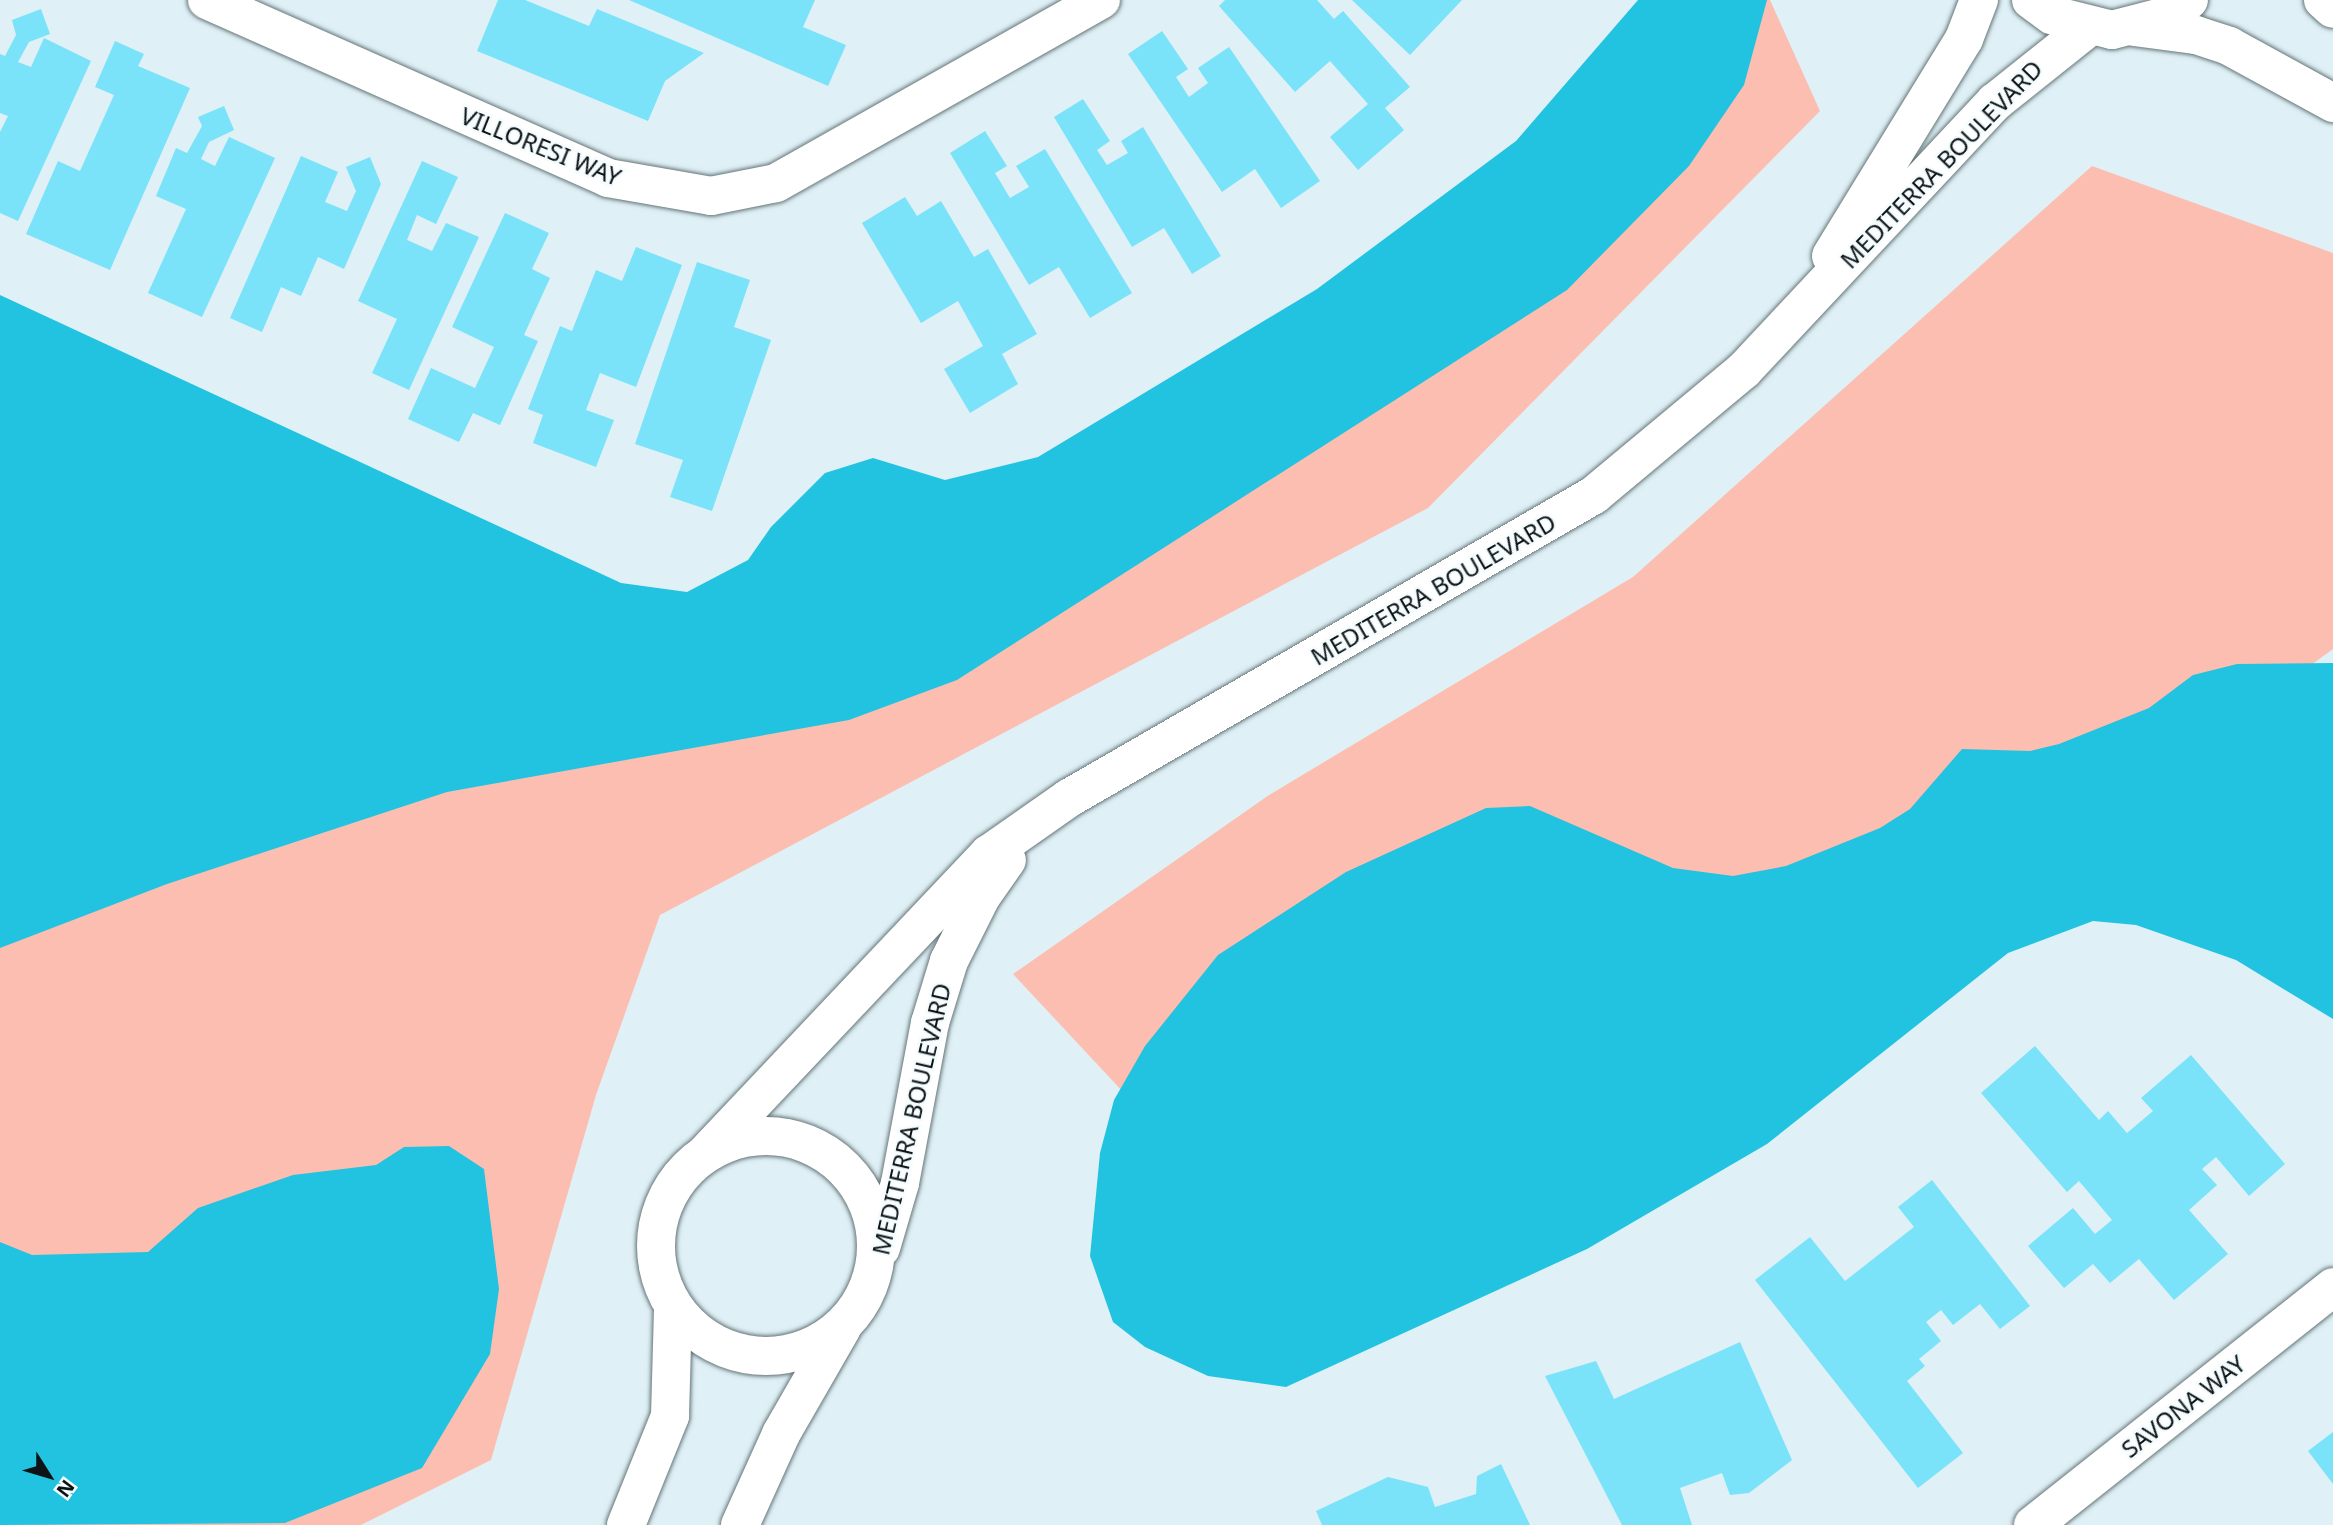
<!DOCTYPE html>
<style>
body{margin:0}
#map{position:relative;width:2333px;height:1525px;overflow:hidden;background:#dff1f6;font-family:"Noto Sans",sans-serif}
div>[style]{position:absolute}
.green>*{inset:0;background:#fcbeb1}
.water>*{inset:0;background:#22c3e0}
.building>*{inset:0;background:#7ae2f9}
.roads{filter:drop-shadow(0 0 2px #657579) drop-shadow(0 0 2px #657579)}
.street>*{height:38px;margin:-19px;padding:0 19px;transform-origin:19px;border-radius:19px;background:#fff}
.street>.ring{margin:-19px;padding:0;box-sizing:content-box;background:none;border:38px solid #fff;border-radius:50%}
span{translate:-50% -50%;white-space:nowrap;text-align:center;line-height:1.15;-webkit-text-stroke:5px #f5fcfe;paint-order:stroke}
.street-label{font-size:24px;color:#0e1416}
.north{position:absolute;left:14px;top:1441px;width:70px;height:70px;-webkit-text-stroke:5px #f5fcfe;paint-order:stroke;rotate:127deg;font-size:19px;font-weight:700;line-height:28px;text-align:center;color:#0e1416}
.north::after{content:'';display:block;margin:auto;width:24px;height:32px;background:#0e1416;clip-path:polygon(50% 0,100% 100%,50% 72%,0 100%)}
</style>
<div id="map">
<div class="green">
<i style="clip-path:polygon(1761px 0,1770px 0,1820px 111px,1428px 508px,660px 915px,596px 1095px,491px 1460px,361px 1525px,0 1525px,0 529px,822px 616px)"></i>
<i style="clip-path:polygon(2092px 166px,2333px 253px,2333px 649px,2311px 665px,1194px 1168px,1013px 974px,1269px 795px,1633px 577px)"></i>
</div>
<div class="water">
<i style="clip-path:polygon(1638px 0,1767px 0,1744px 85px,1689px 166px,1567px 290px,957px 680px,849px 720px,447px 792px,167px 884px,0 948px,0 295px,621px 583px,687px 592px,748px 560px,771px 527px,825px 473px,873px 458px,945px 480px,1038px 457px,1317px 289px,1516px 141px)"></i>
<i style="clip-path:polygon(2333px 663px,2333px 1019px,2236px 960px,2136px 925px,2093px 921px,2008px 953px,1767px 1144px,1587px 1249px,1286px 1387px,1208px 1376px,1145px 1347px,1113px 1322px,1090px 1256px,1100px 1153px,1114px 1100px,1145px 1046px,1218px 955px,1346px 872px,1486px 808px,1530px 806px,1673px 868px,1733px 876px,1786px 866px,1880px 828px,1910px 809px,1962px 749px,2030px 751px,2059px 744px,2149px 708px,2193px 675px,2237px 664px)"></i>
<i style="clip-path:polygon(449px 1146px,484px 1169px,499px 1289px,490px 1354px,422px 1468px,285px 1523px,0 1525px,0 1242px,32px 1255px,148px 1252px,198px 1208px,293px 1175px,376px 1165px,404px 1147px)"></i>
</div>
<div class="building">
<i style="clip-path:polygon(498px 0,525px 0,589px 26px,597px 9px,704px 53px,665px 81px,648px 121px,477px 51px)"></i>
<i style="clip-path:polygon(629px 0,815px 0,803px 27px,846px 45px,828px 86px)"></i>
<i style="clip-path:polygon(1225px 0,1317px 0,1334px 19px,1343px 11px,1410px 87px,1385px 108px,1404px 130px,1358px 170px,1330px 137px,1368px 104px,1330px 61px,1295px 92px,1219px 6px)"></i>
<i style="clip-path:polygon(1352px 0,1462px 0,1410px 55px)"></i>
<i style="clip-path:polygon(41px 9px,50px 34px,29px 42px,18px 62px,31px 67px,44px 38px,91px 61px,18px 221px,0 213px,0 132px,8px 116px,0 113px,0 54px,5px 56px,16px 35px,12px 20px)"></i>
<i style="clip-path:polygon(1162px 31px,1188px 69px,1176px 77px,1189px 97px,1208px 83px,1198px 68px,1229px 47px,1320px 181px,1281px 208px,1255px 169px,1222px 192px,1128px 54px)"></i>
<i style="clip-path:polygon(115px 41px,144px 54px,138px 66px,190px 88px,110px 270px,26px 234px,58px 161px,80px 171px,114px 95px,95px 87px)"></i>
<i style="clip-path:polygon(1083px 99px,1110px 141px,1097px 150px,1107px 165px,1128px 153px,1121px 141px,1143px 127px,1221px 256px,1192px 274px,1164px 228px,1132px 247px,1054px 117px)"></i>
<i style="clip-path:polygon(224px 106px,234px 130px,209px 142px,201px 159px,215px 166px,229px 137px,275px 158px,202px 317px,148px 293px,186px 209px,156px 196px,176px 148px,187px 153px,202px 126px,198px 117px)"></i>
<i style="clip-path:polygon(985px 131px,1007px 166px,995px 173px,1010px 198px,1029px 187px,1016px 166px,1045px 149px,1132px 293px,1090px 318px,1059px 267px,1029px 285px,950px 153px)"></i>
<i style="clip-path:polygon(301px 156px,338px 172px,325px 202px,347px 211px,356px 191px,346px 167px,370px 157px,381px 184px,344px 269px,318px 257px,301px 296px,281px 287px,262px 332px,230px 318px)"></i>
<i style="clip-path:polygon(422px 161px,458px 177px,436px 224px,417px 215px,407px 240px,432px 251px,446px 223px,479px 237px,409px 390px,372px 373px,397px 319px,358px 301px)"></i>
<i style="clip-path:polygon(905px 197px,917px 216px,941px 201px,974px 257px,988px 249px,1037px 334px,1002px 354px,1018px 384px,970px 413px,944px 369px,983px 346px,958px 301px,921px 323px,862px 223px)"></i>
<i style="clip-path:polygon(505px 213px,549px 233px,532px 269px,550px 278px,524px 335px,538px 341px,500px 425px,473px 413px,459px 442px,408px 419px,431px 368px,475px 388px,494px 347px,452px 327px)"></i>
<i style="clip-path:polygon(636px 247px,682px 265px,636px 387px,600px 373px,586px 410px,614px 420px,596px 467px,533px 443px,543px 415px,528px 409px,560px 326px,572px 331px,596px 270px,622px 281px)"></i>
<i style="clip-path:polygon(697px 262px,750px 280px,734px 327px,771px 340px,712px 511px,670px 497px,683px 460px,635px 444px)"></i>
<i style="clip-path:polygon(2035px 1046px,2099px 1120px,2108px 1111px,2127px 1133px,2153px 1111px,2141px 1098px,2191px 1055px,2285px 1164px,2249px 1196px,2216px 1157px,2202px 1169px,2217px 1185px,2189px 1210px,2228px 1254px,2174px 1300px,2139px 1259px,2110px 1283px,2093px 1264px,2064px 1288px,2028px 1246px,2073px 1208px,2095px 1234px,2112px 1220px,2079px 1181px,2067px 1192px,1981px 1093px)"></i>
<i style="clip-path:polygon(1932px 1180px,2030px 1306px,2000px 1329px,1980px 1304px,1953px 1325px,1941px 1310px,1926px 1322px,1941px 1341px,1919px 1359px,1925px 1366px,1907px 1381px,1963px 1453px,1918px 1488px,1755px 1280px,1810px 1237px,1845px 1281px,1914px 1227px,1898px 1207px)"></i>
<i style="clip-path:polygon(1740px 1342px,1792px 1460px,1749px 1493px,1730px 1495px,1722px 1473px,1680px 1488px,1692px 1525px,1622px 1525px,1545px 1376px,1596px 1361px,1614px 1399px)"></i>
<i style="clip-path:polygon(2333px 1432px,2333px 1484px,2308px 1451px)"></i>
<i style="clip-path:polygon(1501px 1464px,1530px 1525px,1322px 1525px,1316px 1511px,1388px 1477px,1428px 1487px,1435px 1507px,1476px 1494px,1477px 1476px)"></i>
</div>
<div class="roads">
<div class="street">
<i style="left:207px;top:0;width:439px;rotate:23.9deg"></i>
<i style="left:608px;top:178px;width:105px;rotate:9.9deg"></i>
<i style="left:711px;top:196px;width:66px;rotate:-11.3deg"></i>
<i style="left:776px;top:183px;width:373px;rotate:-29.4deg"></i>
<i style="left:2031px;top:0;width:26px;rotate:36deg"></i>
<i style="left:2052px;top:15px;width:62px;rotate:14deg"></i>
<i style="left:2112px;top:30px;width:59px;rotate:-14.7deg"></i>
<i style="left:2169px;top:15px;width:25px;rotate:-37deg"></i>
<i style="left:2323px;top:0;width:13px;rotate:42deg"></i>
<i style="left:2134px;top:27px;width:63px;rotate:7.4deg"></i>
<i style="left:2196px;top:35px;width:35px;rotate:18deg"></i>
<i style="left:2229px;top:46px;width:119px;rotate:28.7deg"></i>
<i style="left:1831px;top:256px;width:255px;rotate:-58.5deg"></i>
<i style="left:1964px;top:39px;width:42px;rotate:-69deg"></i>
<i class="ring" style="left:656px;top:1136px;width:182px;height:182px"></i>
<i style="left:705px;top:1154px;width:413px;rotate:-46.6deg"></i>
<i style="left:989px;top:854px;width:98px;rotate:-35deg"></i>
<i style="left:1069px;top:798px;width:606px;rotate:-29.99deg"></i>
<i style="left:1594px;top:495px;width:195px;rotate:-39.8deg"></i>
<i style="left:1744px;top:370px;width:367px;rotate:-46.9deg"></i>
<i style="left:1995px;top:102px;width:120px;rotate:-38.6deg"></i>
<i style="left:881px;top:1248px;width:68px;rotate:-73.7deg"></i>
<i style="left:900px;top:1183px;width:163px;rotate:-79.4deg"></i>
<i style="left:930px;top:1023px;width:65px;rotate:-73deg"></i>
<i style="left:949px;top:961px;width:72px;rotate:-63.4deg"></i>
<i style="left:981px;top:897px;width:45px;rotate:-54.9deg"></i>
<i style="left:626px;top:1525px;width:118px;rotate:-68deg"></i>
<i style="left:670px;top:1416px;width:109px;rotate:-88.4deg"></i>
<i style="left:740px;top:1525px;width:100px;rotate:-65.7deg"></i>
<i style="left:781px;top:1434px;width:122px;rotate:-60.1deg"></i>
<i style="left:2033px;top:1525px;width:383px;rotate:-38.4deg"></i>
</div>
</div>
<div class="street-label">
<span style="left:541px;top:146px;rotate:22deg">VILLORESI WAY</span>
<span style="left:1941px;top:164px;rotate:-46deg">MEDITERRA BOULEVARD</span>
<span style="left:1433px;top:589px;rotate:-30deg">MEDITERRA BOULEVARD</span>
<span style="left:911px;top:1119px;rotate:-77deg">MEDITERRA BOULEVARD</span>
<span style="left:2183px;top:1406px;rotate:-38deg">SAVONA WAY</span>
</div>
<div class="north">N</div>
</div>
